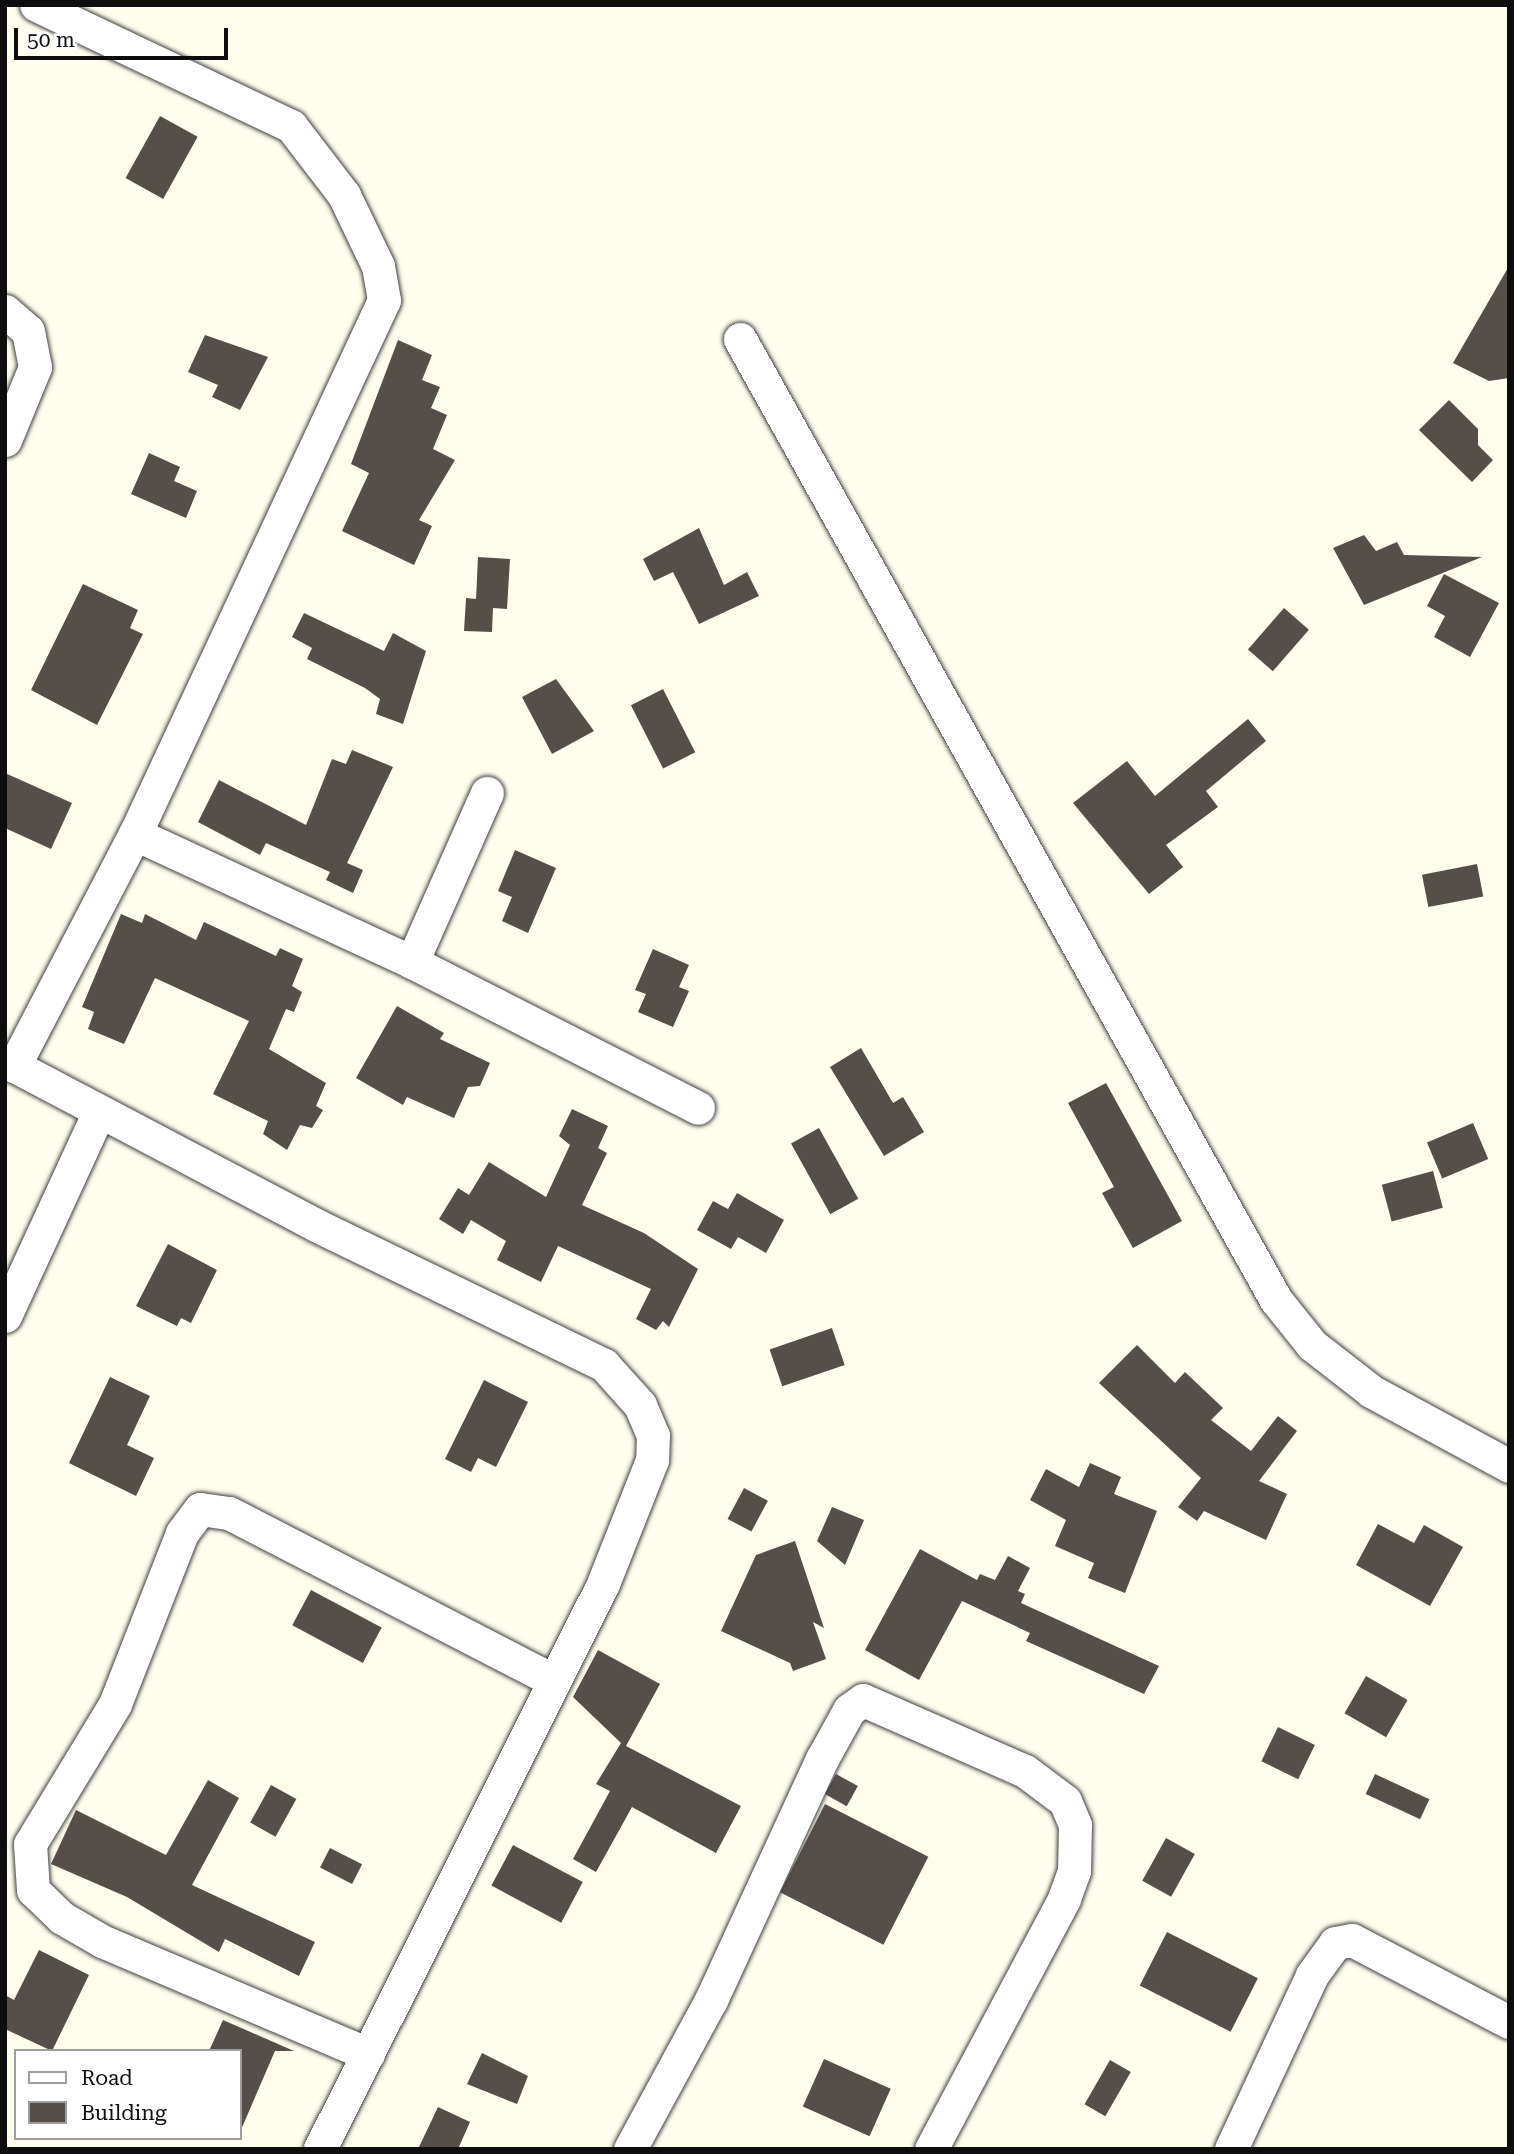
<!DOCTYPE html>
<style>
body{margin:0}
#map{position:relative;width:1514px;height:2154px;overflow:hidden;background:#fffded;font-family:"Roboto Serif",serif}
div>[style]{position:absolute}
.building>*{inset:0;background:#564f49;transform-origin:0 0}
.roads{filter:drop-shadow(0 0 2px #404040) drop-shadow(0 0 2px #404040)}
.minor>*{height:33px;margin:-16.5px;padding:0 16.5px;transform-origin:16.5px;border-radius:16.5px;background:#fff}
span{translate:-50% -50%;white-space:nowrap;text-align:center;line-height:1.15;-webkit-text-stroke:7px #fff;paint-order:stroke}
.frame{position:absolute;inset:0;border:7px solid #0d0d0d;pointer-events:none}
.legend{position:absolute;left:14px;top:2049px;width:228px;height:91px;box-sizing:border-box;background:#fff;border:2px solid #9e9e9e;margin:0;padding:9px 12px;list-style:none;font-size:21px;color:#0d0d0d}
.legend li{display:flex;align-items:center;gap:14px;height:35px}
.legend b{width:35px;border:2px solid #9e9e9e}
.scale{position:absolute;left:14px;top:28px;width:214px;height:32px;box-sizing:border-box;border:4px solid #0d0d0d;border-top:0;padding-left:9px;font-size:21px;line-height:24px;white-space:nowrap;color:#0d0d0d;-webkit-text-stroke:5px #fff;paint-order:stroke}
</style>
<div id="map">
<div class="building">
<i style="left:160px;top:116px;width:43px;height:71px;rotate:29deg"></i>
<i style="clip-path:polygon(1509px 266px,1509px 378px,1489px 381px,1453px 363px)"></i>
<i style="clip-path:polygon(205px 335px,268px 357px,240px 410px,212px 397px,218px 385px,188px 372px)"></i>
<i style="clip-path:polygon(398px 340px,432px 355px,422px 380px,440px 387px,431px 408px,447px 415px,433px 449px,455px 460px,419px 520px,432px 526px,414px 565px,342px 531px,369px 473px,351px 464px)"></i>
<i style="clip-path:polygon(1449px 400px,1478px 429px,1478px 445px,1493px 460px,1472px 482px,1419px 430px)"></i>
<i style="clip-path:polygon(149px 453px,180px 467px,174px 481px,197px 491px,186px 518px,131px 494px)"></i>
<i style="clip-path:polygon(699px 528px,724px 585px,747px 572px,759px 596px,699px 624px,673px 572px,654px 581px,643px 559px)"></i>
<i style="clip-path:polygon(1364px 535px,1376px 551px,1397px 542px,1404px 555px,1482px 557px,1364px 605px,1333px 548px)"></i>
<i style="clip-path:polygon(478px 557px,510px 559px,507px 609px,493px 608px,492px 632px,464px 631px,466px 598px,476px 599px)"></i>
<i style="clip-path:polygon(1444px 574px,1499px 603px,1470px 657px,1434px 637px,1445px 616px,1427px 606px)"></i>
<i style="clip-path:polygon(83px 584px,138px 610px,130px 628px,143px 634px,97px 725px,31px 690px)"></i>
<i style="left:1284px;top:608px;width:33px;height:55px;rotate:41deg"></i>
<i style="clip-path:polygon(304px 613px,384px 651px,393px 633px,426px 651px,403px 724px,376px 714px,380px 699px,365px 688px,307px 659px,312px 648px,292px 637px)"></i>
<i style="clip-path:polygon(556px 679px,594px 731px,552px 754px,522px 697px)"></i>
<i style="left:663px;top:689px;width:71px;height:36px;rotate:63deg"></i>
<i style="clip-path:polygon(1248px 719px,1266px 741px,1206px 791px,1218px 807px,1166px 845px,1183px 867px,1149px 894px,1073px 803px,1127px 761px,1155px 796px)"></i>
<i style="clip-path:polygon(352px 750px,393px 767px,347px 863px,363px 870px,353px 893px,326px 880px,330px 872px,266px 843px,260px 855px,198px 822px,219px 780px,306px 825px,332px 759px,346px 764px)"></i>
<i style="clip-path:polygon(5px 773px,72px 803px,51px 849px,5px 828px)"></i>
<i style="clip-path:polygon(515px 850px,556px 868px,528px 933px,502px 921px,512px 897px,498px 891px)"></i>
<i style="left:1477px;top:864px;width:33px;height:56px;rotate:79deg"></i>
<i style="clip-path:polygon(121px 914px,142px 923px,145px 914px,196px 940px,204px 922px,276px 956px,280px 948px,303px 959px,292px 986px,302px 992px,294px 1012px,286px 1009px,269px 1049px,326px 1083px,316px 1106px,323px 1110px,312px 1128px,300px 1125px,287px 1150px,263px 1134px,268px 1121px,213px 1094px,249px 1021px,155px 978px,124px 1044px,88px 1029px,94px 1012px,82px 1007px)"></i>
<i style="clip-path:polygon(653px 949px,689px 965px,679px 987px,689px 991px,673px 1027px,638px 1012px,646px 994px,635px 990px)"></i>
<i style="clip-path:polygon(397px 1006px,444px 1033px,440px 1039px,490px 1063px,480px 1086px,468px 1087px,454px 1118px,407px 1097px,403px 1105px,356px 1078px)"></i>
<i style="clip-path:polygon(861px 1048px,893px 1103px,903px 1097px,924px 1132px,884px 1156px,830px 1067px)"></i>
<i style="clip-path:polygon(1106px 1083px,1182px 1221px,1133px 1248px,1102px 1193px,1114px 1187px,1068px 1103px)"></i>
<i style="clip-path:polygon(572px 1109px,608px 1126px,598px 1148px,607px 1153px,582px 1205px,644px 1233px,698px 1269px,669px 1327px,663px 1321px,656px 1330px,636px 1319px,651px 1289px,558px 1246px,541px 1282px,497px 1260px,506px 1241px,471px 1220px,463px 1234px,439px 1219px,458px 1188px,469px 1195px,489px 1162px,546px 1197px,570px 1145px,559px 1136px)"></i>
<i style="left:1473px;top:1123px;width:39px;height:50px;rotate:67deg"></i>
<i style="left:819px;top:1128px;width:81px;height:32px;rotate:61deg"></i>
<i style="left:1433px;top:1171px;width:38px;height:53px;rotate:75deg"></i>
<i style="clip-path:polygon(737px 1193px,784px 1220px,766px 1253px,738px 1237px,731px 1249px,697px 1230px,713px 1201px,728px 1209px)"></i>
<i style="clip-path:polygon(168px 1244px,217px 1270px,191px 1323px,181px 1318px,177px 1326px,136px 1306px)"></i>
<i style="left:832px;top:1328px;width:39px;height:66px;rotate:71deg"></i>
<i style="clip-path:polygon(1137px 1345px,1175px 1383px,1185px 1372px,1223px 1408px,1211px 1420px,1251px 1451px,1278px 1416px,1297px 1431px,1259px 1481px,1287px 1494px,1266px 1540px,1204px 1511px,1197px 1521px,1178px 1507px,1201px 1478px,1099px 1383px)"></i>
<i style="clip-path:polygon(110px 1377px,150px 1396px,127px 1445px,154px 1458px,136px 1496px,69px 1463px)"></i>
<i style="clip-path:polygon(484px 1380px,528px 1402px,496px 1467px,478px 1458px,471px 1472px,445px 1459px)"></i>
<i style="clip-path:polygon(1090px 1463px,1121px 1477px,1114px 1494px,1157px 1511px,1125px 1593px,1088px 1578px,1094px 1563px,1055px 1546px,1066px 1520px,1030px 1500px,1046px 1469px,1079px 1487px)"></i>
<i style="left:744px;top:1488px;width:27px;height:35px;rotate:28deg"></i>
<i style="clip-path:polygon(832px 1507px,864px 1520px,845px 1565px,817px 1541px)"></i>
<i style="clip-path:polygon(1378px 1524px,1414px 1543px,1424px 1525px,1463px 1547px,1430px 1606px,1356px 1565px)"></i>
<i style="clip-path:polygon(795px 1541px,824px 1628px,813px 1622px,826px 1659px,793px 1671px,790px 1663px,721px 1631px,756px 1555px)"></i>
<i style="clip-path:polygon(920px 1549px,977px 1580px,980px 1574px,995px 1580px,1008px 1556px,1030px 1568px,1018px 1591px,1025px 1594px,1021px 1603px,1159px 1666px,1144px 1694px,1026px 1641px,1030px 1633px,962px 1601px,919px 1680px,865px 1650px)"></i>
<i style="left:311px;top:1590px;width:80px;height:40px;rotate:28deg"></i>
<i style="clip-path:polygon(598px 1650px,660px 1684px,626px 1746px,741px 1806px,716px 1853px,632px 1807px,596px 1872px,573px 1859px,610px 1791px,596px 1784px,621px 1743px,573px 1697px)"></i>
<i style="left:1366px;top:1676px;width:48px;height:43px;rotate:30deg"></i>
<i style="left:1278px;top:1727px;width:41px;height:38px;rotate:26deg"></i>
<i style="left:836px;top:1774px;width:25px;height:23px;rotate:29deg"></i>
<i style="left:1375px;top:1774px;width:60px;height:22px;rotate:25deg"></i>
<i style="clip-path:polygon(208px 1780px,239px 1798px,192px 1885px,315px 1942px,299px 1976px,225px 1939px,219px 1952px,127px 1897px,51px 1864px,76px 1810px,166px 1855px)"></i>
<i style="left:271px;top:1785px;width:29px;height:43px;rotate:29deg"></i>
<i style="left:825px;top:1804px;width:116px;height:99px;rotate:27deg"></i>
<i style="left:1166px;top:1838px;width:33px;height:49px;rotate:29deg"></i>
<i style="left:513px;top:1845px;width:79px;height:46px;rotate:28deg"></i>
<i style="left:330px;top:1848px;width:36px;height:22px;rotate:27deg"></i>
<i style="left:1167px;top:1932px;width:102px;height:60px;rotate:27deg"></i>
<i style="clip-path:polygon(39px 1950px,89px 1975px,52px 2051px,5px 2029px,5px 1995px,14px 2000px)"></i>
<i style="clip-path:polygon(223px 2020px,294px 2051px,275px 2051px,240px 2132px,240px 2051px,209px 2051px)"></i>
<i style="clip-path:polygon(482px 2053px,528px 2076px,517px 2104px,467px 2084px)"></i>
<i style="left:824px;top:2059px;width:73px;height:52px;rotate:24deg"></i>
<i style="left:1110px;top:2060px;width:24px;height:51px;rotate:30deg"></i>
<i style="clip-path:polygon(438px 2107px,470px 2122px,458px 2149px,418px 2149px)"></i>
</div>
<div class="roads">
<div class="minor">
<i style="left:5px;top:311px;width:30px;rotate:41deg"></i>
<i style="left:28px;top:331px;width:37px;rotate:79deg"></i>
<i style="left:35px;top:367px;width:79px;rotate:112.3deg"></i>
<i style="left:740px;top:339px;width:1100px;rotate:60.85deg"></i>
<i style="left:1276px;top:1300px;width:58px;rotate:51.3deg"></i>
<i style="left:1312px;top:1345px;width:75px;rotate:37.9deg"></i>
<i style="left:1371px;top:1391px;width:157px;rotate:28.5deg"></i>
<i style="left:135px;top:834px;width:305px;rotate:24.8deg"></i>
<i style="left:412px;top:962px;width:321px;rotate:27deg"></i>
<i style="left:412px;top:962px;width:185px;rotate:-66.1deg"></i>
<i style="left:5px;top:1061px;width:354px;rotate:27.8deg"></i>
<i style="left:318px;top:1226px;width:318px;rotate:25.9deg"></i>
<i style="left:604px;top:1365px;width:54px;rotate:48deg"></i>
<i style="left:640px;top:1405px;width:33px;rotate:67deg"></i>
<i style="left:653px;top:1435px;width:25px;rotate:92deg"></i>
<i style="left:652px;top:1460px;width:133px;rotate:111.6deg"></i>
<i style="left:603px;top:1584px;width:632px;rotate:116.61deg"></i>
<i style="left:14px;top:1066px;width:262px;rotate:-62.5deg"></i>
<i style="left:135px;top:834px;width:589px;rotate:-65deg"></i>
<i style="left:384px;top:300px;width:35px;rotate:-100deg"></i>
<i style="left:378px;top:266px;width:79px;rotate:-115.6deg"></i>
<i style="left:344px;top:195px;width:87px;rotate:-127.5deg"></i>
<i style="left:291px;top:126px;width:282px;rotate:-154.6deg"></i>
<i style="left:5px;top:1316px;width:222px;rotate:-65.3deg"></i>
<i style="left:368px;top:2054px;width:289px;rotate:-157deg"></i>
<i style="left:102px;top:1941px;width:46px;rotate:-150.1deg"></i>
<i style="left:62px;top:1918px;width:40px;rotate:-136deg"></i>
<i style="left:33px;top:1890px;width:46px;rotate:-93.7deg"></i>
<i style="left:30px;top:1844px;width:164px;rotate:-58.7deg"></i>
<i style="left:115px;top:1704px;width:184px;rotate:-68.6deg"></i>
<i style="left:182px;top:1533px;width:30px;rotate:-53deg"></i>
<i style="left:200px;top:1509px;width:29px;rotate:8deg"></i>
<i style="left:229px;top:1513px;width:366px;rotate:27.3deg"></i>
<i style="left:630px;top:2149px;width:170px;rotate:-61.5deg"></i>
<i style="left:711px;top:2000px;width:265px;rotate:-65.3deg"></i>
<i style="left:822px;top:1759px;width:56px;rotate:-61.1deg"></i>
<i style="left:849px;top:1710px;width:17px;rotate:-36deg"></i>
<i style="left:863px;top:1700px;width:177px;rotate:23.7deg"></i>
<i style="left:1025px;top:1771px;width:50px;rotate:36.9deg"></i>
<i style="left:1065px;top:1801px;width:26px;rotate:67deg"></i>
<i style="left:1075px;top:1825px;width:46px;rotate:91.2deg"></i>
<i style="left:1074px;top:1871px;width:30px;rotate:110deg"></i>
<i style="left:1064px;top:1899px;width:283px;rotate:118deg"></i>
<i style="left:1231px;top:2149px;width:192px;rotate:-65deg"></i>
<i style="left:1312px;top:1975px;width:39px;rotate:-54deg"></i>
<i style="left:1335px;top:1943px;width:17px;rotate:-10deg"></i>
<i style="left:1352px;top:1940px;width:177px;rotate:27.6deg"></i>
</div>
</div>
<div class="frame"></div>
<ul class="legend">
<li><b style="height:9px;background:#fff"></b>Road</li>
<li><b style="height:19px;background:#564f49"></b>Building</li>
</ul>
<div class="scale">50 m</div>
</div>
